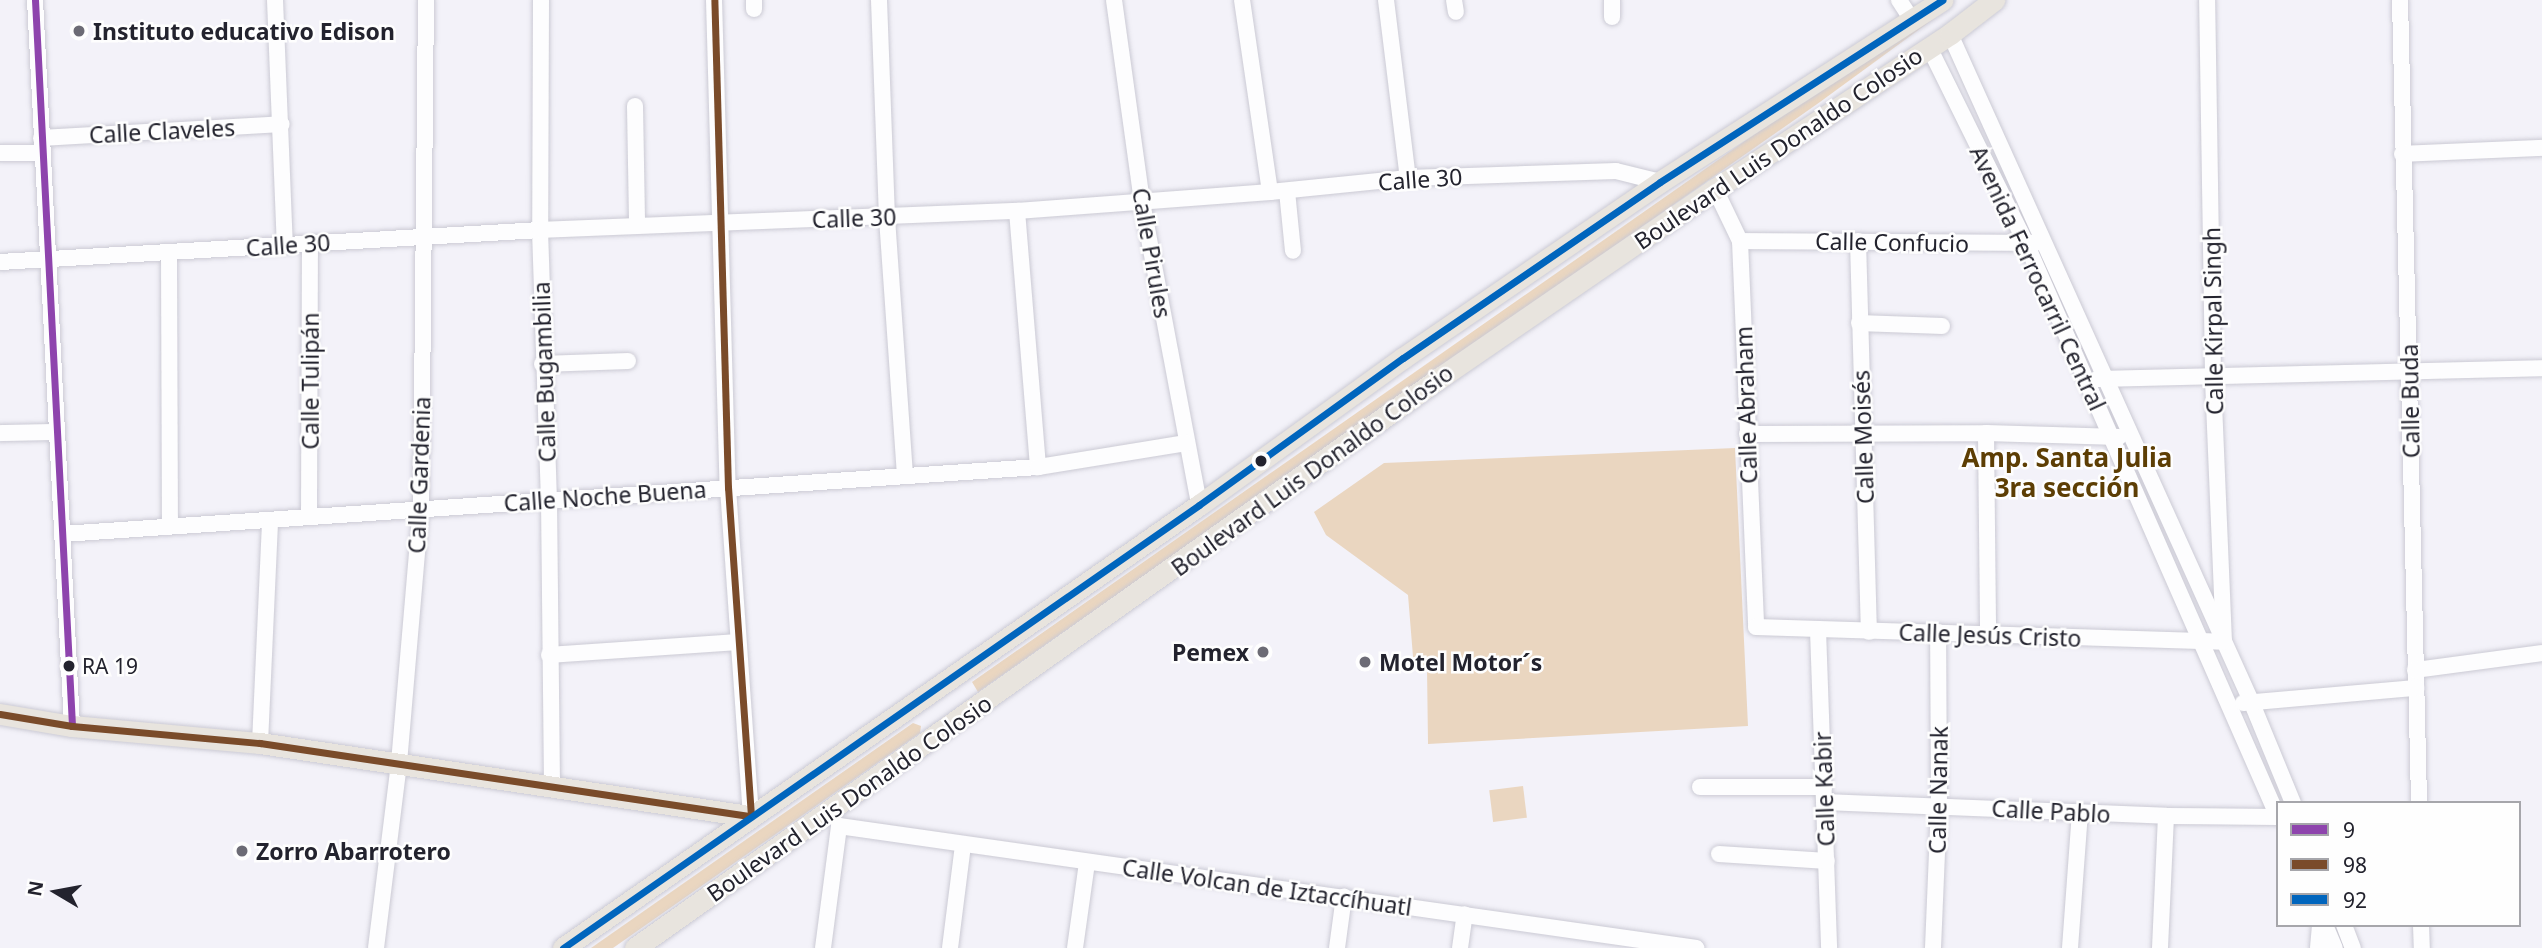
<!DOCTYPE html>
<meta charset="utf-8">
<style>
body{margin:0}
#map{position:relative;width:2542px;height:948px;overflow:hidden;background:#f3f2f9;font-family:"Noto Sans",sans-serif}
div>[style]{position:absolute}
.green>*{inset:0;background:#ead6c0;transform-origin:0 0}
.roads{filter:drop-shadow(0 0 2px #cbcad4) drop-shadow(0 0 2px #cbcad4)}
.minor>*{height:16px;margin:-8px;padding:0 8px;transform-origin:8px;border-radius:8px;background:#fdfdfe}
.major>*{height:21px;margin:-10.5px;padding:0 10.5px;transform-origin:10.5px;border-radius:10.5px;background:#e8e4de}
.bus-1>*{height:7px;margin:-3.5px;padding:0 3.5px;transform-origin:3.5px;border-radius:3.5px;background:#8e44ad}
.bus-2>*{height:7px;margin:-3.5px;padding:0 3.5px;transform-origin:3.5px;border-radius:3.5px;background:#7a4b2a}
.bus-3>*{height:7px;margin:-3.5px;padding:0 3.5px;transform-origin:3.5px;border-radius:3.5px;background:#0065bd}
.dots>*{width:19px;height:19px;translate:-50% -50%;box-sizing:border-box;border:4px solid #fefefe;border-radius:50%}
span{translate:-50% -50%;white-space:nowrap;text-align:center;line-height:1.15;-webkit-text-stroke:5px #fefefe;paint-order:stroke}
.bus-label{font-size:21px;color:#23232e}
.left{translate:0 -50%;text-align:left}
.poi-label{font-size:23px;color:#23232e;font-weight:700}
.right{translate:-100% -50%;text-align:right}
.street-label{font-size:23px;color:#23232e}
.quarter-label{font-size:26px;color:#5d3e04;font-weight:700}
.legend{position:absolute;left:2276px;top:801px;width:245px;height:126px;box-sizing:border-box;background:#fefefe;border:2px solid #a6a6ab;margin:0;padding:9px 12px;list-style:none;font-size:21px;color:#23232e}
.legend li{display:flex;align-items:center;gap:14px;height:35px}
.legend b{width:35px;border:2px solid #a6a6ab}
.north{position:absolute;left:21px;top:857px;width:70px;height:70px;-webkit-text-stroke:5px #fefefe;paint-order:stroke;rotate:280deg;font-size:19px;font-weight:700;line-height:28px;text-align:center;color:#23232e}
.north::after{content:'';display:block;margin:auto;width:24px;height:32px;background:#23232e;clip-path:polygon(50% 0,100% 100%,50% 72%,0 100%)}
</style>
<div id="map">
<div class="green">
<i style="clip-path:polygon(1928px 13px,1932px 20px,1820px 102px,978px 692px,972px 682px)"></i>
<i style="clip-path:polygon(1735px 448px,1748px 726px,1428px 744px,1427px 668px,1414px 669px,1408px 595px,1326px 535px,1314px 512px,1384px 463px)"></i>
<i style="clip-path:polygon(913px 723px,921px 726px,920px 733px,613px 948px,591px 948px)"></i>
<i style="left:1523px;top:786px;width:32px;height:34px;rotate:83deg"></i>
</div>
<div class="roads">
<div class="minor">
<i style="left:35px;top:0;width:727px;rotate:87.08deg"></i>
<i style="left:275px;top:0;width:246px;rotate:87.7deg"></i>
<i style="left:541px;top:0;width:230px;rotate:90.2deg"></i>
<i style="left:540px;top:230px;width:269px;rotate:88.1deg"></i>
<i style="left:549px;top:499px;width:286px;rotate:89.4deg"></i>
<i style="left:714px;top:0;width:488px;rotate:88.4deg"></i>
<i style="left:728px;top:488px;width:329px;rotate:86deg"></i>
<i style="left:754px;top:0;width:9px;rotate:90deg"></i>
<i style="left:879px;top:0;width:218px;rotate:87.9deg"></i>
<i style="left:887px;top:218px;width:257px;rotate:86deg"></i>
<i style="left:1114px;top:0;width:204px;rotate:82.1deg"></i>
<i style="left:1142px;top:202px;width:308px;rotate:79.3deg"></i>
<i style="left:1242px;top:0;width:194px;rotate:81.7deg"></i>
<i style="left:1386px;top:0;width:179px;rotate:83deg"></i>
<i style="left:1454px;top:0;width:12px;rotate:81deg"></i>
<i style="left:1612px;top:0;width:17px;rotate:90deg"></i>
<i style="left:1899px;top:0;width:24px;rotate:57deg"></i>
<i style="left:2400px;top:0;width:803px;rotate:88.64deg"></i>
<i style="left:1950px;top:34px;width:732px;rotate:65.71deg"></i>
<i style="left:2251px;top:701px;width:110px;rotate:67.6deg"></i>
<i style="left:1929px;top:47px;width:219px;rotate:63.7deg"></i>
<i style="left:2026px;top:243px;width:627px;rotate:66.3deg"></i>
<i style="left:635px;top:106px;width:120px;rotate:89deg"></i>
<i style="left:41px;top:138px;width:241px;rotate:-3.3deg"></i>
<i style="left:0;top:153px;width:42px"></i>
<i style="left:2402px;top:154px;width:140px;rotate:-2.5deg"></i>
<i style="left:1715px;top:189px;width:58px;rotate:64.3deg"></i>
<i style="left:1740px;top:241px;width:386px;rotate:87.6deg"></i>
<i style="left:1756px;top:627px;width:468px;rotate:1.8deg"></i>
<i style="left:2224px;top:642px;width:268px;rotate:-92.4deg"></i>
<i style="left:2213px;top:374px;width:374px;rotate:-90.9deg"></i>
<i style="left:1287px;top:191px;width:60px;rotate:84.3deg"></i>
<i style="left:1017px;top:211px;width:257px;rotate:85.3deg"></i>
<i style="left:1740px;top:241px;width:295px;rotate:0.4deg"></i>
<i style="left:1858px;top:241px;width:391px;rotate:88.4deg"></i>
<i style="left:169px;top:253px;width:271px;rotate:89.8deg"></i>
<i style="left:0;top:262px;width:541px;rotate:-3.39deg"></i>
<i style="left:540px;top:230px;width:477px;rotate:-2.3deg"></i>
<i style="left:1017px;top:211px;width:254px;rotate:-4.3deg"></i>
<i style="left:1270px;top:192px;width:139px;rotate:-5.8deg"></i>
<i style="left:1408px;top:178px;width:208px;rotate:-1.9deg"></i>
<i style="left:1616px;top:171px;width:45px;rotate:14deg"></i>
<i style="left:1859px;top:323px;width:83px;rotate:2.1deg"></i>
<i style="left:542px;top:364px;width:86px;rotate:-2deg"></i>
<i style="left:2097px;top:379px;width:445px;rotate:-1.4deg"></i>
<i style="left:0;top:433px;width:57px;rotate:-1deg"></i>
<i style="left:1986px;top:433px;width:202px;rotate:89.4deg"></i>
<i style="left:1747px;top:434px;width:239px;rotate:-0.2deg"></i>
<i style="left:1986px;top:433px;width:133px;rotate:1.7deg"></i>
<i style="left:309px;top:517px;width:273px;rotate:-89.8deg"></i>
<i style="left:63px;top:534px;width:977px;rotate:-3.93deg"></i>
<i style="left:1038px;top:467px;width:150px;rotate:-9.2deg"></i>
<i style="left:1818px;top:630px;width:318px;rotate:88deg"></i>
<i style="left:549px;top:655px;width:189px;rotate:-3.9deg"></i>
<i style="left:2415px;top:670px;width:128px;rotate:-7.6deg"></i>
<i style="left:2243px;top:703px;width:174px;rotate:-5deg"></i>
<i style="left:260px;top:743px;width:223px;rotate:-87.4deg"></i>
<i style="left:1700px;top:787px;width:124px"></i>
<i style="left:1824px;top:802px;width:342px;rotate:2.3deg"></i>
<i style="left:2166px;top:816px;width:112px;rotate:0.5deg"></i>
<i style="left:839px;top:826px;width:866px;rotate:8.1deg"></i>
<i style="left:1719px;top:854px;width:108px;rotate:3.7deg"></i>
<i style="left:2325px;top:925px;width:25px;rotate:67deg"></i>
<i style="left:2344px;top:925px;width:25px;rotate:69deg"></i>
<i style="left:2421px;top:925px;width:23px;rotate:88deg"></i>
<i style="left:376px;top:948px;width:186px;rotate:-82.9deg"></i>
<i style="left:399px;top:763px;width:256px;rotate:-85.1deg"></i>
<i style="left:421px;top:508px;width:508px;rotate:-89.44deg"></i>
<i style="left:823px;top:948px;width:123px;rotate:-82.5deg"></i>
<i style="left:950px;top:948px;width:104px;rotate:-82.8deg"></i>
<i style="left:1075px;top:948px;width:86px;rotate:-82deg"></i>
<i style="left:1337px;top:948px;width:52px;rotate:-82.3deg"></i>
<i style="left:1460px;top:948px;width:34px;rotate:-82deg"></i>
<i style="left:1933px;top:948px;width:143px;rotate:-87.6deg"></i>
<i style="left:1939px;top:805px;width:173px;rotate:-90.3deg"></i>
<i style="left:2070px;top:948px;width:136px;rotate:-85.8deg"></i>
<i style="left:2160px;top:948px;width:132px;rotate:-87.4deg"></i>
<i style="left:2318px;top:948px;width:23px;rotate:-85deg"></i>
</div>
<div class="major">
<i style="left:0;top:714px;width:73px;rotate:9.5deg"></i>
<i style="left:72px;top:726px;width:189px;rotate:5.2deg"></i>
<i style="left:260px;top:743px;width:496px;rotate:8.5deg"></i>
<i style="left:563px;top:948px;width:775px;rotate:-34.86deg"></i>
<i style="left:1199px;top:505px;width:251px;rotate:-35.8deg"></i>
<i style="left:1403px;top:358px;width:311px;rotate:-34.4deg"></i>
<i style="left:1660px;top:182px;width:336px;rotate:-32.8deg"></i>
<i style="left:635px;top:948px;width:988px;rotate:-35.32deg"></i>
<i style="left:1441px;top:377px;width:332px;rotate:-34.5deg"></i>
<i style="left:1715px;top:189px;width:282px;rotate:-33.4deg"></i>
<i style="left:1950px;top:34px;width:56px;rotate:-37.7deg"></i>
</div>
</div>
<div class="bus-1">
<i style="left:35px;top:0;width:727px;rotate:87.08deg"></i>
</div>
<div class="bus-2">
<i style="left:0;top:714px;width:73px;rotate:9.5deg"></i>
<i style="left:72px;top:726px;width:189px;rotate:5.2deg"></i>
<i style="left:260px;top:743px;width:496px;rotate:8.5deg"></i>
<i style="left:751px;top:816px;width:329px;rotate:-94deg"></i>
<i style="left:728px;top:488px;width:488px;rotate:-91.6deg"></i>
</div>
<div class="bus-3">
<i style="left:563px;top:948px;width:775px;rotate:-34.86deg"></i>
<i style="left:1199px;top:505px;width:251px;rotate:-35.8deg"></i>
<i style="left:1403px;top:358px;width:311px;rotate:-34.4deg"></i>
<i style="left:1660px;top:182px;width:336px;rotate:-32.8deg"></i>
</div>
<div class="dots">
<i style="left:79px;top:31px;background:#6c6b75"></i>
<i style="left:1261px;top:461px;background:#23232e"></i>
<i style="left:1263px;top:652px;background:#6c6b75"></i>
<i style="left:1365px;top:662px;background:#6c6b75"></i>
<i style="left:69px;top:666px;background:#23232e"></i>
<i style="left:242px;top:851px;background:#6c6b75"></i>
</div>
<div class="bus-label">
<span class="left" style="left:82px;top:666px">RA 19</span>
</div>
<div class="poi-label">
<span class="left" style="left:93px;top:31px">Instituto educativo Edison</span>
<span class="right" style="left:1249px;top:652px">Pemex</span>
<span class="left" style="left:1379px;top:662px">Motel Motor´s</span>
<span class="left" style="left:256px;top:851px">Zorro Abarrotero</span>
</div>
<div class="street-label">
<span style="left:162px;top:131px;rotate:-3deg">Calle Claveles</span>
<span style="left:1778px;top:148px;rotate:-34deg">Boulevard Luis Donaldo Colosio</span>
<span style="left:1420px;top:179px;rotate:-4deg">Calle 30</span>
<span style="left:854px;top:218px;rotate:-2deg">Calle 30</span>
<span style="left:1892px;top:242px;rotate:1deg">Calle Confucio</span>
<span style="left:288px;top:245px;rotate:-4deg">Calle 30</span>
<span style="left:1152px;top:253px;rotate:80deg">Calle Pirules</span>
<span style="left:2038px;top:278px;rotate:65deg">Avenida Ferrocarril Central</span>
<span style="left:2213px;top:321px;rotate:-91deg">Calle Kirpal Singh</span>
<span style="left:544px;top:372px;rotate:-92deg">Calle Bugambilia</span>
<span style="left:310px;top:381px;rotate:-90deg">Calle Tulipán</span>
<span style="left:2410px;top:401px;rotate:-91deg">Calle Buda</span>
<span style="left:1746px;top:405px;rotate:-92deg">Calle Abraham</span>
<span style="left:1863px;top:437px;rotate:-92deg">Calle Moisés</span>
<span style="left:1312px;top:470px;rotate:-36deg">Boulevard Luis Donaldo Colosio</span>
<span style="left:419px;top:475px;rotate:-88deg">Calle Gardenia</span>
<span style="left:605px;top:496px;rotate:-4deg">Calle Noche Buena</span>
<span style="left:1990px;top:635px;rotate:2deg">Calle Jesús Cristo</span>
<span style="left:1824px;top:789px;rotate:-92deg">Calle Kabir</span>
<span style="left:1938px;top:790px;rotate:-89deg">Calle Nanak</span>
<span style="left:849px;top:798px;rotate:-35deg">Boulevard Luis Donaldo Colosio</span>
<span style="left:2051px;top:811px;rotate:3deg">Calle Pablo</span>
<span style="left:1267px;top:887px;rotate:8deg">Calle Volcan de Iztaccíhuatl</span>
</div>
<div class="quarter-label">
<span style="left:2067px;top:473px">Amp. Santa Julia<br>3ra sección</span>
</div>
<ul class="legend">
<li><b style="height:9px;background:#8e44ad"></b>9</li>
<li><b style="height:9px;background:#7a4b2a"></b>98</li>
<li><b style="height:9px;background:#0065bd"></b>92</li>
</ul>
<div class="north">N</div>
</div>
